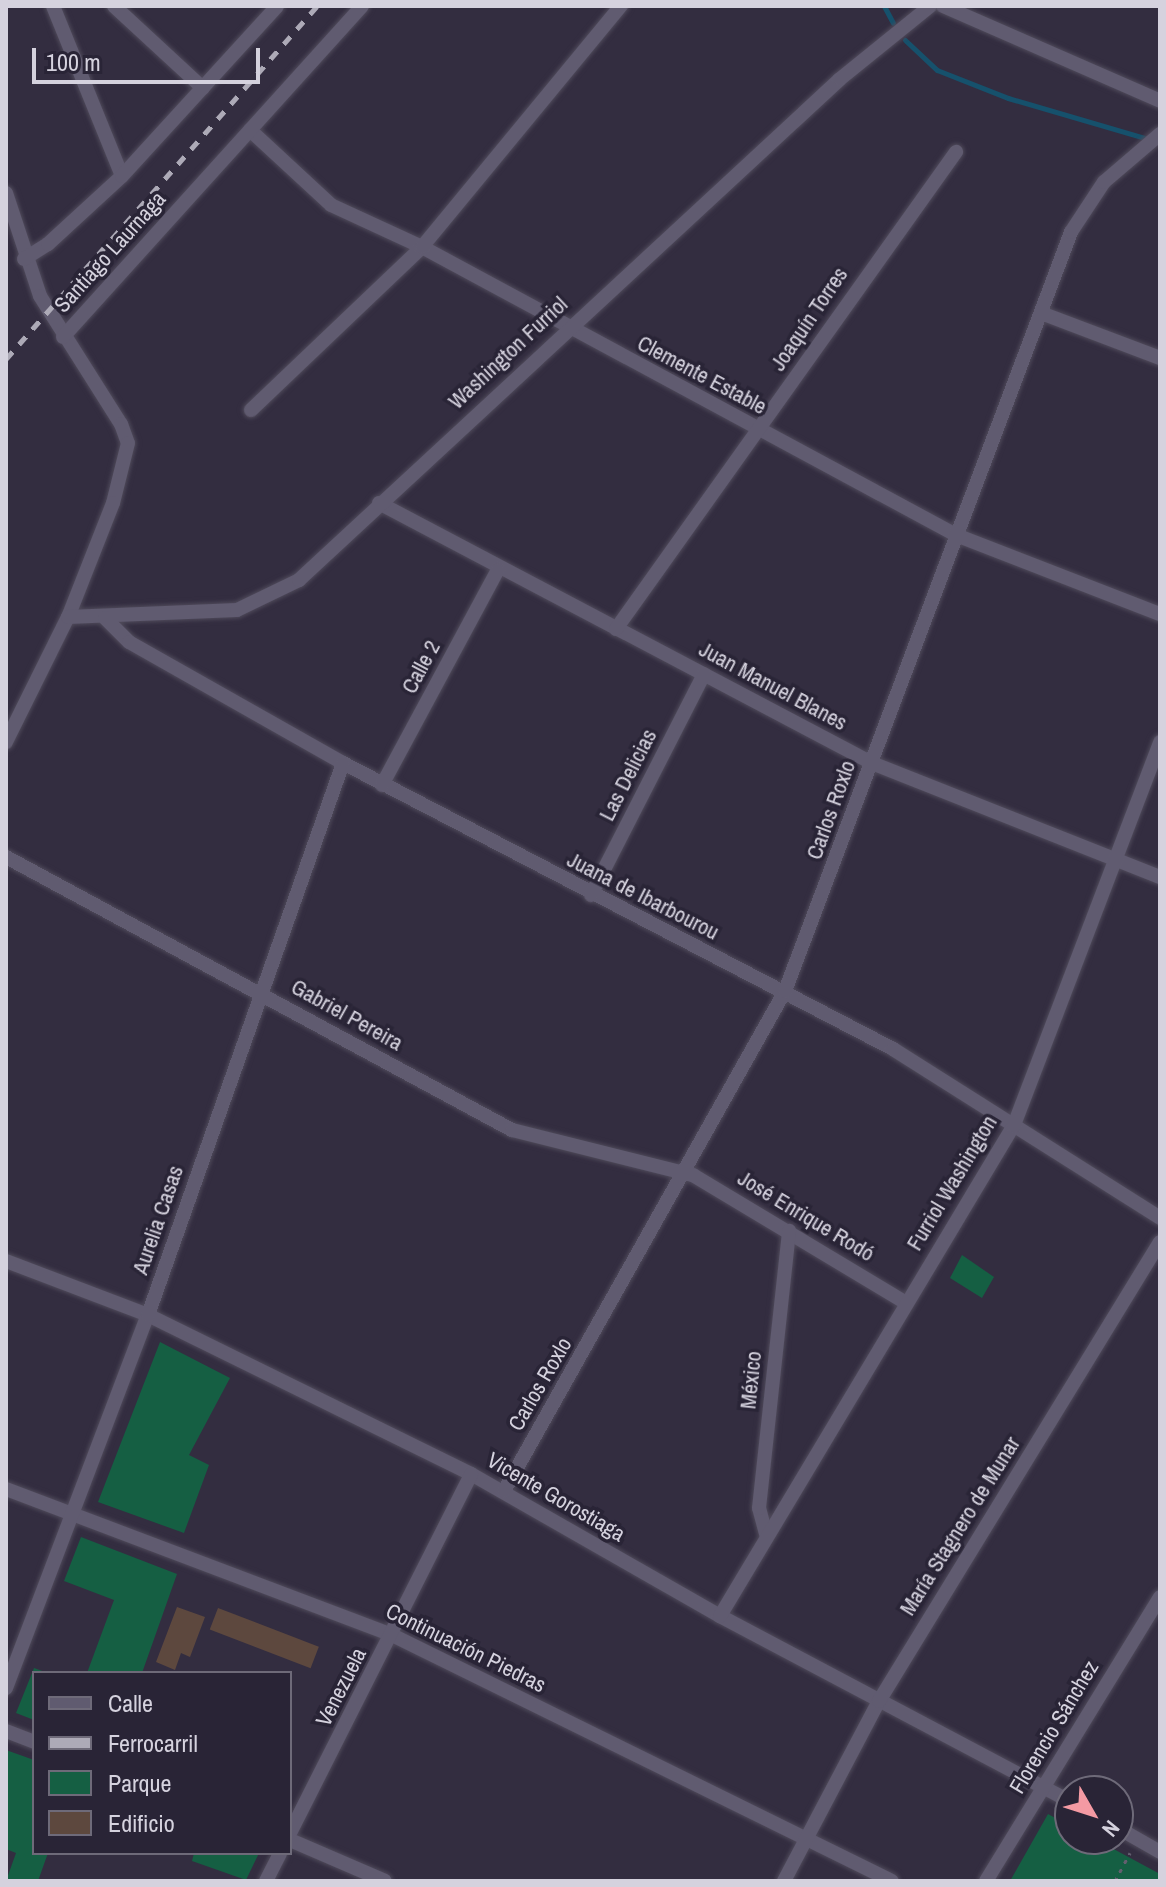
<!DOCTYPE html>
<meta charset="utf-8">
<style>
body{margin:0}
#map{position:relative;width:1166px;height:1887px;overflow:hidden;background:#332d40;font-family:"Archivo Narrow",sans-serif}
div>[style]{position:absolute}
.green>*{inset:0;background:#155f43}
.stream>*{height:5px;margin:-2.5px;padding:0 2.5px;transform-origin:2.5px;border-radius:2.5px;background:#16516c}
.building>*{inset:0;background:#5d483e;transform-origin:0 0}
.path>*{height:3px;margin-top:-1.5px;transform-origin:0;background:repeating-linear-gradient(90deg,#645f70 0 4px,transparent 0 10px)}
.roads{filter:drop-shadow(0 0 2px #4f4a5a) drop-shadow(0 0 2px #4f4a5a)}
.minor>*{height:14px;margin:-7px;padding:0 7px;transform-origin:7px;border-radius:7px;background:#605b70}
.rail>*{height:5px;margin-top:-2.5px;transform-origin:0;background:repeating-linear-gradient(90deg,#adaab7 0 10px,transparent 0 20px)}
span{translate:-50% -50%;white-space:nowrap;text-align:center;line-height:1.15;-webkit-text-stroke:7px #292436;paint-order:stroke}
.street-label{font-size:22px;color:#d5d2de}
.frame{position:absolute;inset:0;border:8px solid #d5d2de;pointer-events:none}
.legend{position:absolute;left:32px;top:1671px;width:260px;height:184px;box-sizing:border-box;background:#292436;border:2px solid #6e6a79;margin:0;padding:10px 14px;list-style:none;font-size:24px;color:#d5d2de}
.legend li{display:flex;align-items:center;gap:16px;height:40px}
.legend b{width:40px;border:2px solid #6e6a79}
.north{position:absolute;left:1054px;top:1775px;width:80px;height:80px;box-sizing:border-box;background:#292436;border:2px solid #6e6a79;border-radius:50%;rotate:129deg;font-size:22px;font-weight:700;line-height:32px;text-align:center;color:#d5d2de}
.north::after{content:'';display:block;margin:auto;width:28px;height:36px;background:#f49aa3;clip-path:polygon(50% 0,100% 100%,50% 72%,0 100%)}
.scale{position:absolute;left:32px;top:48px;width:228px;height:36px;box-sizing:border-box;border:4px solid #d5d2de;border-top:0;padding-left:10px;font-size:24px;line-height:28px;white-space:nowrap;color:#d5d2de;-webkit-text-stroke:6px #292436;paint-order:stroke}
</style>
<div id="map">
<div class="green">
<i style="clip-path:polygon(962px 1255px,994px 1277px,982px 1298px,950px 1278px)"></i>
<i style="clip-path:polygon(160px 1342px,230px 1378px,189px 1455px,209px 1465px,184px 1533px,98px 1502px)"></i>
<i style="clip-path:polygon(81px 1537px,177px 1574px,142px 1673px,87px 1673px,114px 1600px,64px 1581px)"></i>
<i style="clip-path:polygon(34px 1668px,48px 1673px,34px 1673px,34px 1720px,16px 1713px)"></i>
<i style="clip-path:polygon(6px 1750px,34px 1760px,34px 1853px,48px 1853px,38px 1881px,6px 1881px,16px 1853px,6px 1849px)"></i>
<i style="clip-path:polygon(1048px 1814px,1070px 1826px,1070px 1839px,1095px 1839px,1160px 1874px,1160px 1881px,1010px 1881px)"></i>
<i style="clip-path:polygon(194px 1853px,259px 1853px,246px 1880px,192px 1861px)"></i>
</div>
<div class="stream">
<i style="left:884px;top:6px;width:19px;rotate:62deg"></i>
<i style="left:905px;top:40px;width:44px;rotate:43.2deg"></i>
<i style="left:937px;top:70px;width:76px;rotate:21.5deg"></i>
<i style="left:1008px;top:98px;width:143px;rotate:16.3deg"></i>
</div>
<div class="building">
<i style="clip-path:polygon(177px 1607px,205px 1617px,190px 1657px,181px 1653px,175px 1670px,156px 1662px)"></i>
<i style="left:218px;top:1608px;width:108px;height:23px;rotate:21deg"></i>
</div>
<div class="path">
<i style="left:1115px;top:1881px;width:32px;rotate:-62deg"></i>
</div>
<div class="roads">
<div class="minor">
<i style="left:53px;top:6px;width:183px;rotate:67.9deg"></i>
<i style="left:114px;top:6px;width:121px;rotate:42.7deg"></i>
<i style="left:943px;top:6px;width:237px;rotate:23.6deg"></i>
<i style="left:250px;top:130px;width:110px;rotate:42.8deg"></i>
<i style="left:331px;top:205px;width:100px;rotate:24.8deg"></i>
<i style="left:422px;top:247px;width:607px;rotate:28.34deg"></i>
<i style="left:956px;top:535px;width:219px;rotate:21.2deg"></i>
<i style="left:6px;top:193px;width:108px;rotate:71.7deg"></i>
<i style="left:40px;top:296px;width:151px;rotate:57.7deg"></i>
<i style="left:121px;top:424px;width:20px;rotate:70deg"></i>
<i style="left:128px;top:443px;width:62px;rotate:104deg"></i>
<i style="left:113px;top:503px;width:123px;rotate:111.5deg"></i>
<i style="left:68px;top:617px;width:140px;rotate:116.4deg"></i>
<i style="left:24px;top:259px;width:28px;rotate:-32deg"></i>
<i style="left:48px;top:244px;width:100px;rotate:-42.6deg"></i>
<i style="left:122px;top:176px;width:230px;rotate:-47.6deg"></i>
<i style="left:1041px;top:313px;width:127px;rotate:20.7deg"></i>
<i style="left:63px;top:337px;width:446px;rotate:-47.9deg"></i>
<i style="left:251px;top:410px;width:236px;rotate:-43.6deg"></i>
<i style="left:422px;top:247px;width:313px;rotate:-50.5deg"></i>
<i style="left:379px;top:503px;width:557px;rotate:27.81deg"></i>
<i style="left:872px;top:763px;width:310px;rotate:21.6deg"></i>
<i style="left:68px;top:617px;width:169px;rotate:-2.4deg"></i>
<i style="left:237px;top:610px;width:69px;rotate:-25.8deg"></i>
<i style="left:299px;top:580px;width:737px;rotate:-42.8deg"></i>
<i style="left:840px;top:79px;width:116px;rotate:-39deg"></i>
<i style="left:105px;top:618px;width:34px;rotate:45deg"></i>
<i style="left:129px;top:642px;width:246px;rotate:29.5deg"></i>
<i style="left:343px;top:763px;width:620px;rotate:27.47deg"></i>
<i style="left:893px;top:1049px;width:316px;rotate:32.3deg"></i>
<i style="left:616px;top:629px;width:586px;rotate:-54.52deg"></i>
<i style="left:382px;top:785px;width:244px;rotate:-61.7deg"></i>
<i style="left:6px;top:857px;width:575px;rotate:28.35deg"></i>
<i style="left:512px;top:1130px;width:187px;rotate:14deg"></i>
<i style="left:693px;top:1175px;width:249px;rotate:31deg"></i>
<i style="left:591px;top:895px;width:248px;rotate:-62.9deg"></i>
<i style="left:6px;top:1261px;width:152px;rotate:20.8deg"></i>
<i style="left:148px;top:1315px;width:360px;rotate:26.2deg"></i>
<i style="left:471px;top:1474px;width:287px;rotate:29.7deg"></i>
<i style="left:720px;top:1616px;width:396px;rotate:27.9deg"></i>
<i style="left:6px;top:1489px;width:413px;rotate:20.7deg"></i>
<i style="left:392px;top:1635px;width:557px;rotate:26.2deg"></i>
<i style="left:504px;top:1491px;width:574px;rotate:-60.66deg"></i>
<i style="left:785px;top:991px;width:811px;rotate:-69.35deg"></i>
<i style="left:1071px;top:232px;width:60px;rotate:-56.6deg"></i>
<i style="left:1104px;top:182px;width:74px;rotate:-40.6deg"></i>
<i style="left:766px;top:1534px;width:27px;rotate:-105deg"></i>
<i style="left:759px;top:1508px;width:279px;rotate:-83.8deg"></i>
<i style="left:720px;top:1616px;width:572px;rotate:-59.09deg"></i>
<i style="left:1014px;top:1125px;width:410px;rotate:-69.1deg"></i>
<i style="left:6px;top:1688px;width:399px;rotate:-69.2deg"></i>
<i style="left:148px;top:1315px;width:585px;rotate:-70.54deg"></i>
<i style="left:6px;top:1731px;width:30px;rotate:21deg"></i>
<i style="left:1118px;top:1828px;width:48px;rotate:29.7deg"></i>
<i style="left:290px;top:1833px;width:402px;rotate:-63.2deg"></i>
<i style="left:290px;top:1840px;width:103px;rotate:23.3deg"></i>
<i style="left:266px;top:1881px;width:31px;rotate:-63deg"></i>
<i style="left:784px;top:1881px;width:204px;rotate:-62.2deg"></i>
<i style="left:879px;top:1701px;width:538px;rotate:-58.53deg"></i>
<i style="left:986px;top:1881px;width:333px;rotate:-58.5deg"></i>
</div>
</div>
<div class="rail">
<i style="left:6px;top:359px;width:470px;rotate:-48.6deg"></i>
</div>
<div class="street-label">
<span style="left:110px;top:252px;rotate:-48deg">Santiago Laurnaga</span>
<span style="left:809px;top:319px;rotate:-56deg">Joaquín Torres</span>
<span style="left:508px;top:353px;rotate:-43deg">Washington Furriol</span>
<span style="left:702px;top:375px;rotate:28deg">Clemente Estable</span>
<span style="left:421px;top:667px;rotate:-62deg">Calle 2</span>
<span style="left:773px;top:686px;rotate:28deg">Juan Manuel Blanes</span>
<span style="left:628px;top:775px;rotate:-63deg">Las Delicias</span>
<span style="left:831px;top:810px;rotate:-70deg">Carlos Roxlo</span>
<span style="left:643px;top:896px;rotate:27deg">Juana de Ibarbourou</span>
<span style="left:347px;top:1015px;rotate:29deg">Gabriel Pereira</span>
<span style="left:952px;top:1183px;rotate:-59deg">Furriol Washington</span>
<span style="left:806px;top:1216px;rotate:31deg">José Enrique Rodó</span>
<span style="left:158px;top:1220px;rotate:-71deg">Aurelia Casas</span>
<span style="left:751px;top:1380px;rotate:-84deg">México</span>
<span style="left:540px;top:1384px;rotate:-60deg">Carlos Roxlo</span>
<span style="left:556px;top:1497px;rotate:30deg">Vicente Gorostiaga</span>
<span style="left:960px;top:1526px;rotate:-58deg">María Stagnero de Munar</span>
<span style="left:466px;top:1648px;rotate:26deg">Continuación Piedras</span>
<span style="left:341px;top:1687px;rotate:-63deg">Venezuela</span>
<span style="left:1054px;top:1727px;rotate:-59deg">Florencio Sánchez</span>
</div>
<div class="frame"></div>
<ul class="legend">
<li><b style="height:10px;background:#605b70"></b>Calle</li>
<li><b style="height:10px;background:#adaab7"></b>Ferrocarril</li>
<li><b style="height:22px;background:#155f43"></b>Parque</li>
<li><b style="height:22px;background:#5d483e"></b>Edificio</li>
</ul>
<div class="north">N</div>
<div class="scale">100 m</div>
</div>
